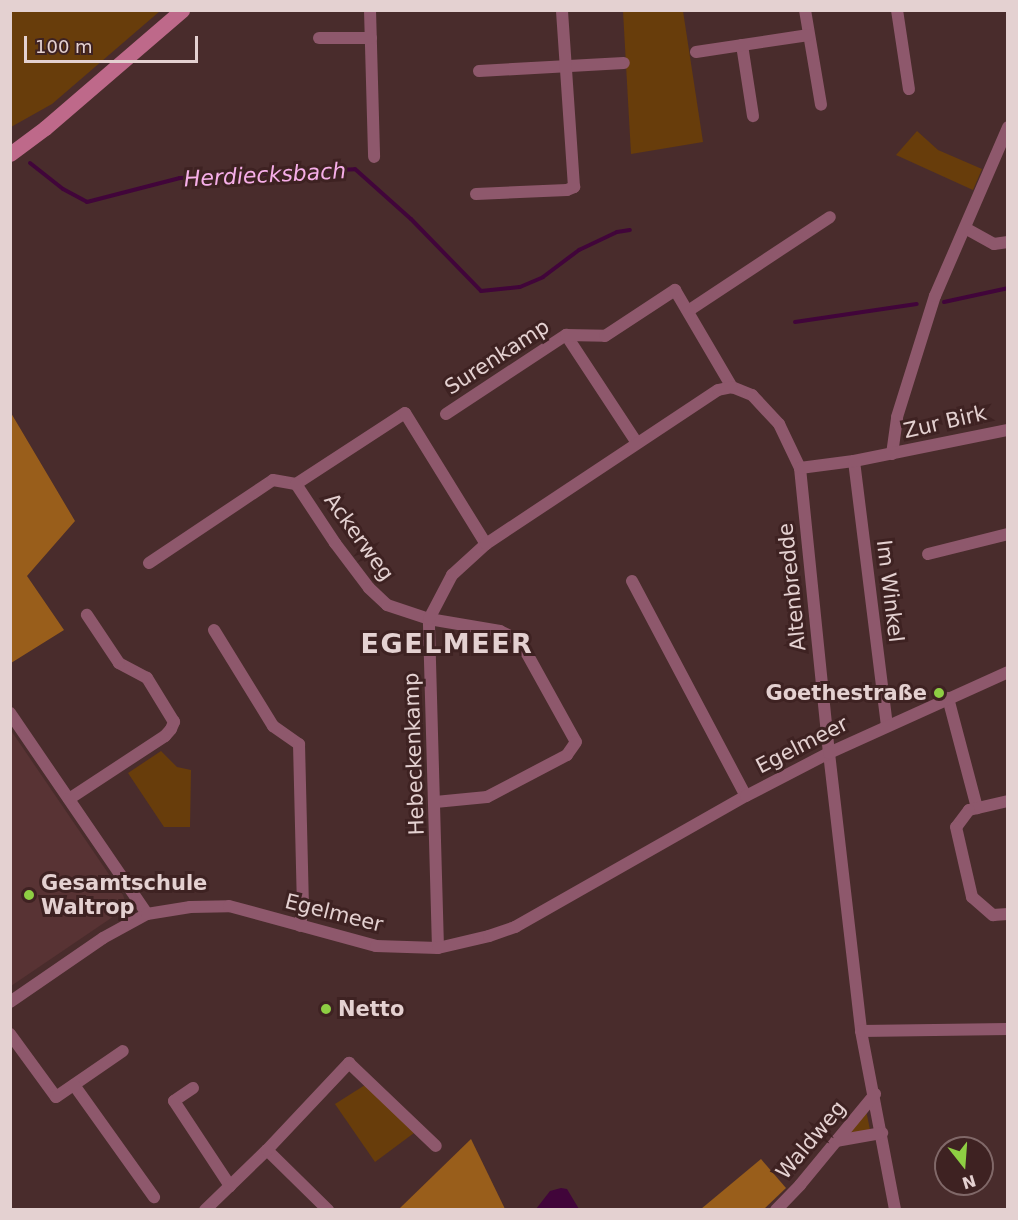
<!DOCTYPE html>
<meta charset="utf-8">
<style>
body{margin:0}
#map{position:relative;width:1018px;height:1220px;overflow:hidden;background:#492c2c;font-family:"DejaVu Sans",sans-serif}
div>[style]{position:absolute}
.built>*{inset:0;background:#583334}
.green>*{inset:0;background:#683d0b}
.forest>*{inset:0;background:#995e1b}
.water>*{inset:0;background:#41053a}
.stream>*{height:4px;margin:-2px;padding:0 2px;transform-origin:2px;border-radius:2px;background:#41053a}
.street>*{height:12px;margin:-6px;padding:0 6px;transform-origin:6px;border-radius:6px;background:#8e586c}
.secondary>*{height:15px;margin:-7.5px;padding:0 7.5px;transform-origin:7.5px;border-radius:7.5px;background:#be698a}
.dots>*{width:16px;height:16px;translate:-50% -50%;box-sizing:border-box;border:3px solid #3e2222;border-radius:50%}
span{translate:-50% -50%;white-space:nowrap;text-align:center;line-height:1.15;-webkit-text-stroke:6px #3e2222;paint-order:stroke}
.street-label{font-size:21px;color:#e4d1d1}
.poi-label{font-size:21px;color:#e4d1d1;font-weight:700}
.right{translate:-100% -50%;text-align:right}
.left{translate:0 -50%;text-align:left}
.water-label{font-size:22px;color:#f6aee8;font-style:italic}
.district-label{font-size:27px;color:#e4d1d1;font-weight:700;letter-spacing:1.5px}
.frame{position:absolute;inset:0;border:12px solid #e4d1d1;pointer-events:none}
.north{position:absolute;left:934px;top:1136px;width:60px;height:60px;box-sizing:border-box;background:#3e2222;border:2px solid #806868;border-radius:50%;rotate:163deg;font-size:16px;font-weight:700;line-height:24px;text-align:center;color:#e4d1d1}
.north::after{content:'';display:block;margin:auto;width:21px;height:27px;background:#8ece43;clip-path:polygon(50% 0,100% 100%,50% 72%,0 100%)}
.scale{position:absolute;left:24px;top:36px;width:174px;height:27px;box-sizing:border-box;border:3px solid #e4d1d1;border-top:0;padding-left:8px;font-size:18px;line-height:21px;white-space:nowrap;color:#e4d1d1;-webkit-text-stroke:4px #3e2222;paint-order:stroke}
</style>
<div id="map">
<div class="built">
<i style="clip-path:polygon(10px 729px,123px 895px,126px 904px,123px 910px,11px 986px)"></i>
</div>
<div class="green">
<i style="clip-path:polygon(11px 10px,160px 10px,160px 11px,52px 104px,11px 127px)"></i>
<i style="clip-path:polygon(623px 11px,683px 11px,703px 142px,631px 154px)"></i>
<i style="clip-path:polygon(917px 131px,938px 150px,982px 169px,973px 190px,896px 155px)"></i>
<i style="clip-path:polygon(161px 751px,177px 767px,191px 770px,190px 827px,164px 827px,128px 773px)"></i>
<i style="clip-path:polygon(365px 1085px,414px 1133px,375px 1162px,335px 1104px)"></i>
<i style="clip-path:polygon(866px 1110px,870px 1130px,855px 1134px,849px 1132px)"></i>
</div>
<div class="forest">
<i style="clip-path:polygon(11px 413px,75px 521px,27px 576px,64px 630px,11px 663px)"></i>
<i style="clip-path:polygon(471px 1139px,505px 1209px,399px 1209px)"></i>
<i style="clip-path:polygon(761px 1159px,786px 1188px,764px 1209px,701px 1209px)"></i>
</div>
<div class="water">
<i style="clip-path:polygon(561px 1188px,567px 1189px,579px 1209px,536px 1209px,550px 1191px)"></i>
</div>
<div class="stream">
<i style="left:30px;top:163px;width:42px;rotate:38.2deg"></i>
<i style="left:63px;top:189px;width:27px;rotate:28deg"></i>
<i style="left:87px;top:202px;width:96px;rotate:-14.5deg"></i>
<i style="left:180px;top:178px;width:175px;rotate:-2.9deg"></i>
<i style="left:355px;top:169px;width:75px;rotate:41.8deg"></i>
<i style="left:411px;top:219px;width:100px;rotate:45.8deg"></i>
<i style="left:481px;top:291px;width:39px;rotate:-6deg"></i>
<i style="left:520px;top:287px;width:25px;rotate:-23deg"></i>
<i style="left:543px;top:277px;width:45px;rotate:-36.9deg"></i>
<i style="left:579px;top:250px;width:42px;rotate:-25.3deg"></i>
<i style="left:617px;top:232px;width:13px;rotate:-9deg"></i>
<i style="left:944px;top:302px;width:66px;rotate:-12.3deg"></i>
<i style="left:795px;top:322px;width:123px;rotate:-8.4deg"></i>
</div>
<div class="street">
<i style="left:370px;top:10px;width:147px;rotate:88.4deg"></i>
<i style="left:805px;top:10px;width:96px;rotate:80.4deg"></i>
<i style="left:897px;top:10px;width:80px;rotate:81.4deg"></i>
<i style="left:319px;top:38px;width:52px"></i>
<i style="left:742px;top:45px;width:72px;rotate:81.2deg"></i>
<i style="left:696px;top:52px;width:114px;rotate:-8.6deg"></i>
<i style="left:479px;top:71px;width:145px;rotate:-3.2deg"></i>
<i style="left:476px;top:194px;width:91px;rotate:-2.5deg"></i>
<i style="left:567px;top:190px;width:8px;rotate:-23deg"></i>
<i style="left:574px;top:187px;width:177px;rotate:-93.9deg"></i>
<i style="left:965px;top:228px;width:33px;rotate:29deg"></i>
<i style="left:994px;top:244px;width:14px;rotate:-8deg"></i>
<i style="left:688px;top:311px;width:170px;rotate:-33.5deg"></i>
<i style="left:566px;top:335px;width:129px;rotate:56.7deg"></i>
<i style="left:446px;top:414px;width:144px;rotate:-33.4deg"></i>
<i style="left:566px;top:335px;width:39px;rotate:1deg"></i>
<i style="left:605px;top:336px;width:84px;rotate:-33.3deg"></i>
<i style="left:675px;top:290px;width:113px;rotate:59.6deg"></i>
<i style="left:732px;top:387px;width:22px;rotate:22deg"></i>
<i style="left:752px;top:395px;width:40px;rotate:47deg"></i>
<i style="left:779px;top:424px;width:49px;rotate:64.5deg"></i>
<i style="left:800px;top:468px;width:286px;rotate:84.2deg"></i>
<i style="left:829px;top:753px;width:280px;rotate:83.4deg"></i>
<i style="left:861px;top:1031px;width:182px;rotate:79.2deg"></i>
<i style="left:892px;top:454px;width:37px;rotate:-82deg"></i>
<i style="left:897px;top:417px;width:127px;rotate:-72.6deg"></i>
<i style="left:935px;top:296px;width:184px;rotate:-66.6deg"></i>
<i style="left:854px;top:461px;width:267px;rotate:82.9deg"></i>
<i style="left:800px;top:468px;width:54px;rotate:-7.4deg"></i>
<i style="left:854px;top:461px;width:157px;rotate:-11.4deg"></i>
<i style="left:296px;top:484px;width:130px;rotate:-33.1deg"></i>
<i style="left:405px;top:413px;width:154px;rotate:58.3deg"></i>
<i style="left:928px;top:554px;width:82px;rotate:-14deg"></i>
<i style="left:149px;top:563px;width:149px;rotate:-33.8deg"></i>
<i style="left:273px;top:480px;width:23px;rotate:10deg"></i>
<i style="left:296px;top:484px;width:71px;rotate:56.5deg"></i>
<i style="left:335px;top:543px;width:56px;rotate:52.9deg"></i>
<i style="left:369px;top:588px;width:25px;rotate:43deg"></i>
<i style="left:387px;top:605px;width:44px;rotate:18.4deg"></i>
<i style="left:429px;top:619px;width:72px;rotate:9.6deg"></i>
<i style="left:500px;top:631px;width:22px;rotate:27deg"></i>
<i style="left:520px;top:641px;width:115px;rotate:61deg"></i>
<i style="left:576px;top:742px;width:16px;rotate:125deg"></i>
<i style="left:567px;top:755px;width:90px;rotate:152.3deg"></i>
<i style="left:487px;top:797px;width:52px;rotate:174.5deg"></i>
<i style="left:632px;top:581px;width:243px;rotate:62.1deg"></i>
<i style="left:214px;top:630px;width:113px;rotate:58.4deg"></i>
<i style="left:273px;top:726px;width:32px;rotate:35deg"></i>
<i style="left:299px;top:744px;width:161px;rotate:88.6deg"></i>
<i style="left:303px;top:905px;width:21px;rotate:98deg"></i>
<i style="left:948px;top:698px;width:114px;rotate:75.2deg"></i>
<i style="left:10px;top:713px;width:243px;rotate:55.7deg"></i>
<i style="left:69px;top:799px;width:115px;rotate:-33.3deg"></i>
<i style="left:165px;top:736px;width:9px;rotate:-49deg"></i>
<i style="left:171px;top:729px;width:8px;rotate:-67deg"></i>
<i style="left:174px;top:722px;width:52px;rotate:-121.5deg"></i>
<i style="left:147px;top:678px;width:32px;rotate:-152deg"></i>
<i style="left:119px;top:663px;width:58px;rotate:-123.7deg"></i>
<i style="left:1008px;top:801px;width:40px;rotate:167deg"></i>
<i style="left:969px;top:810px;width:21px;rotate:127deg"></i>
<i style="left:956px;top:827px;width:72px;rotate:77.1deg"></i>
<i style="left:972px;top:897px;width:28px;rotate:41deg"></i>
<i style="left:993px;top:915px;width:15px;rotate:-4deg"></i>
<i style="left:438px;top:948px;width:329px;rotate:-91.6deg"></i>
<i style="left:429px;top:619px;width:50px;rotate:-62.4deg"></i>
<i style="left:452px;top:575px;width:46px;rotate:-42.4deg"></i>
<i style="left:486px;top:544px;width:278px;rotate:-33.6deg"></i>
<i style="left:718px;top:390px;width:14px;rotate:-12deg"></i>
<i style="left:10px;top:1002px;width:113px;rotate:-34.5deg"></i>
<i style="left:103px;top:938px;width:50px;rotate:-28.6deg"></i>
<i style="left:147px;top:914px;width:44px;rotate:-9.2deg"></i>
<i style="left:190px;top:907px;width:39px;rotate:-1deg"></i>
<i style="left:229px;top:906px;width:152px;rotate:15.2deg"></i>
<i style="left:376px;top:946px;width:62px;rotate:1.8deg"></i>
<i style="left:438px;top:948px;width:52px;rotate:-13.2deg"></i>
<i style="left:489px;top:936px;width:28px;rotate:-19deg"></i>
<i style="left:515px;top:927px;width:266px;rotate:-29.6deg"></i>
<i style="left:746px;top:796px;width:93px;rotate:-27.4deg"></i>
<i style="left:829px;top:753px;width:196px;rotate:-24.3deg"></i>
<i style="left:861px;top:1031px;width:147px;rotate:-0.8deg"></i>
<i style="left:10px;top:1034px;width:78px;rotate:53.9deg"></i>
<i style="left:56px;top:1097px;width:81px;rotate:-34.5deg"></i>
<i style="left:74px;top:1085px;width:138px;rotate:54.5deg"></i>
<i style="left:193px;top:1088px;width:23px;rotate:146deg"></i>
<i style="left:174px;top:1101px;width:102px;rotate:56.6deg"></i>
<i style="left:836px;top:1141px;width:47px;rotate:-9.9deg"></i>
<i style="left:267px;top:1150px;width:86px;rotate:44.5deg"></i>
<i style="left:205px;top:1210px;width:86px;rotate:-44.1deg"></i>
<i style="left:267px;top:1150px;width:120px;rotate:-46.7deg"></i>
<i style="left:349px;top:1063px;width:120px;rotate:43.7deg"></i>
<i style="left:776px;top:1210px;width:35px;rotate:-46deg"></i>
<i style="left:800px;top:1185px;width:118px;rotate:-50.5deg"></i>
</div>
<div class="secondary">
<i style="left:10px;top:154px;width:44px;rotate:-36.6deg"></i>
<i style="left:45px;top:128px;width:181px;rotate:-40.7deg"></i>
</div>
<div class="dots">
<i style="left:939px;top:693px;background:#8ece43"></i>
<i style="left:29px;top:895px;background:#8ece43"></i>
<i style="left:326px;top:1009px;background:#8ece43"></i>
</div>
<div class="street-label">
<span style="left:497px;top:357px;rotate:-33deg">Surenkamp</span>
<span style="left:945px;top:422px;rotate:-13deg">Zur Birk</span>
<span style="left:359px;top:537px;rotate:54deg">Ackerweg</span>
<span style="left:792px;top:587px;rotate:-96deg">Altenbredde</span>
<span style="left:890px;top:591px;rotate:83deg">Im Winkel</span>
<span style="left:802px;top:745px;rotate:-27deg">Egelmeer</span>
<span style="left:414px;top:754px;rotate:-92deg">Hebeckenkamp</span>
<span style="left:334px;top:913px;rotate:14deg">Egelmeer</span>
<span style="left:811px;top:1140px;rotate:-50deg">Waldweg</span>
</div>
<div class="poi-label">
<span class="right" style="left:927px;top:693px">Goethestraße</span>
<span class="left" style="left:41px;top:895px">Gesamtschule<br>Waltrop</span>
<span class="left" style="left:338px;top:1009px">Netto</span>
</div>
<div class="water-label">
<span style="left:265px;top:175px;rotate:-3deg">Herdiecksbach</span>
</div>
<div class="district-label">
<span style="left:447px;top:644px">EGELMEER</span>
</div>
<div class="frame"></div>
<div class="north">N</div>
<div class="scale">100 m</div>
</div>
